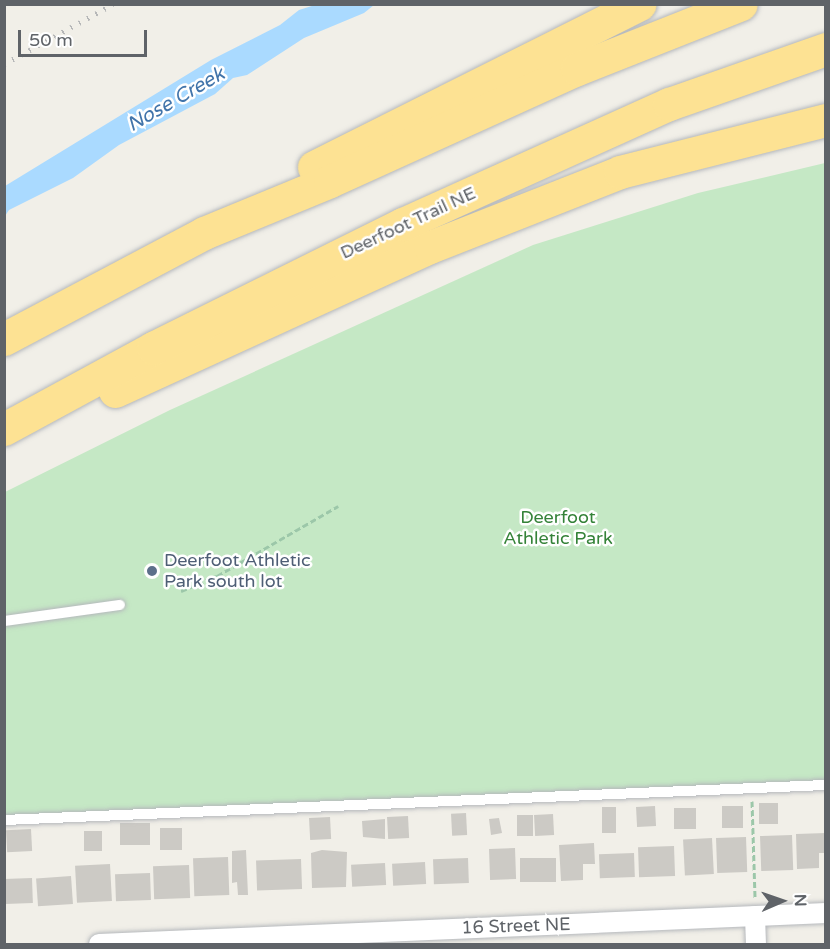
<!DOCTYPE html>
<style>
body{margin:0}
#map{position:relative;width:830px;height:949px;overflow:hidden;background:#f1efe8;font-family:"Varela Round",sans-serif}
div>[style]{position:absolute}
.green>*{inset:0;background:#c5e8c5}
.water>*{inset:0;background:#aadaff}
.building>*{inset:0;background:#cccac5;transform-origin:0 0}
.path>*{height:3px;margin-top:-1.5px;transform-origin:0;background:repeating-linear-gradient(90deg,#9cc7a9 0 6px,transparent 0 9px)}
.roads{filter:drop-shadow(0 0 2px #b5b8bc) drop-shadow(0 0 2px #b5b8bc)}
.service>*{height:10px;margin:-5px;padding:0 5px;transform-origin:5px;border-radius:5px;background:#fff}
.minor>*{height:20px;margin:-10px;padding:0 10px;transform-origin:10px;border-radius:10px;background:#fff}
.motorway>*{height:33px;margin:-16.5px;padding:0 16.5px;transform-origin:16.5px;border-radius:16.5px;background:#fde293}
.rail>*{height:4.5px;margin-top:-2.25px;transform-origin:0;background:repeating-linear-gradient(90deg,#b6b7b8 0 1.5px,transparent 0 9.5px)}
.dots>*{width:16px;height:16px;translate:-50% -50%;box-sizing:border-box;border:3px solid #fff;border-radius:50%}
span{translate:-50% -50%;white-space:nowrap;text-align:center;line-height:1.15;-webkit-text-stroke:5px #fff;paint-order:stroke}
.street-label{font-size:18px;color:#5f6368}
.park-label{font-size:18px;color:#348238}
.service-label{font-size:18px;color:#4e5e75}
.left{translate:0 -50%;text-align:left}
.water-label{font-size:20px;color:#4174aa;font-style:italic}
.frame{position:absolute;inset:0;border:6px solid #5f6368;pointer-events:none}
.north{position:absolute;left:752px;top:871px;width:60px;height:60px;-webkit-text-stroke:4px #fff;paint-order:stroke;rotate:88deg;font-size:16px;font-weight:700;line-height:24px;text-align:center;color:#5f6368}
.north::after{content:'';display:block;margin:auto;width:21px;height:27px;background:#5f6368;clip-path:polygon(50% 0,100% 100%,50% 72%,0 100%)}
.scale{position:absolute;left:18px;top:30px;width:129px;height:27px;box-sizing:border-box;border:3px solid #5f6368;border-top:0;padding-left:8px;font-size:18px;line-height:21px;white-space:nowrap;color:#5f6368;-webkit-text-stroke:4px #fff;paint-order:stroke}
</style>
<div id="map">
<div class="green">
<i style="clip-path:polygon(825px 163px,825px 785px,5px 820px,5px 492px,170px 410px,533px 245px,698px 193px)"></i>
</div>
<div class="water">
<i style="clip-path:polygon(315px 5px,374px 5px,364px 13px,304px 38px,247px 75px,233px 78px,215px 94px,119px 145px,73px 178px,9px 210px,5px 216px,5px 186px,211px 60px,280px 25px,299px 10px)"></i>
</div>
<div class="building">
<i style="left:759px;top:803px;width:19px;height:21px"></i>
<i style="left:655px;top:806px;width:20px;height:19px;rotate:87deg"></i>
<i style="left:743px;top:806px;width:22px;height:21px;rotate:90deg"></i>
<i style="left:602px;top:807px;width:14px;height:26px"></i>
<i style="left:674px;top:808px;width:22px;height:21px"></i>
<i style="left:466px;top:813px;width:22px;height:15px;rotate:87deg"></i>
<i style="left:553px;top:814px;width:21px;height:19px;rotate:87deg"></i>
<i style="left:517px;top:815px;width:16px;height:21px"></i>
<i style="left:408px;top:816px;width:22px;height:21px;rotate:87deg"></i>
<i style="left:330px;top:817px;width:22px;height:21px;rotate:87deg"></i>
<i style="clip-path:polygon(499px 818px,502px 833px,491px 835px,489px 819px)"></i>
<i style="clip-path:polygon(385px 819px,385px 839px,363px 837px,362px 821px)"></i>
<i style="left:150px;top:823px;width:22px;height:30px;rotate:90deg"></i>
<i style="left:182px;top:828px;width:22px;height:22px;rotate:90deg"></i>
<i style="left:31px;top:829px;width:22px;height:25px;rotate:87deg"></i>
<i style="left:84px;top:831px;width:18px;height:20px"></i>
<i style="clip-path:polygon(826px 833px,826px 853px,819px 853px,819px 868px,797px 869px,796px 834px)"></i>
<i style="left:792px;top:835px;width:35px;height:32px;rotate:88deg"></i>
<i style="left:746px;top:837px;width:35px;height:30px;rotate:88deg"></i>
<i style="left:712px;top:838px;width:36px;height:29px;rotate:87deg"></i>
<i style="clip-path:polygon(594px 843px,595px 864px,583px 864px,583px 880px,561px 881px,559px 845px)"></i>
<i style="left:674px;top:846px;width:30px;height:36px;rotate:88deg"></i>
<i style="left:515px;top:848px;width:31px;height:26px;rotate:88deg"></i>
<i style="clip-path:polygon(246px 850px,248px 895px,238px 895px,237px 882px,232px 883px,232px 851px)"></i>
<i style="clip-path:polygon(322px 850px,347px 852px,346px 887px,312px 888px,311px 853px)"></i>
<i style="left:634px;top:853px;width:24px;height:35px;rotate:88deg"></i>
<i style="left:228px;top:857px;width:38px;height:35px;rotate:88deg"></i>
<i style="left:468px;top:858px;width:25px;height:35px;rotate:88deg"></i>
<i style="left:556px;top:858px;width:24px;height:36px;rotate:90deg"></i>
<i style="left:301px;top:859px;width:30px;height:45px;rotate:88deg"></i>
<i style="left:425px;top:862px;width:22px;height:33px;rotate:87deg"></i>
<i style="left:385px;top:863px;width:22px;height:34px;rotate:87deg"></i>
<i style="left:110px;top:864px;width:37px;height:35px;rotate:87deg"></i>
<i style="left:189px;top:865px;width:33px;height:36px;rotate:88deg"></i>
<i style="left:150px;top:873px;width:27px;height:35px;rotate:88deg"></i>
<i style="left:71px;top:876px;width:28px;height:35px;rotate:86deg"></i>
<i style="left:32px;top:878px;width:25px;height:28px;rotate:88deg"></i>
</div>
<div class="path">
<i style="left:181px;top:591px;width:39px;rotate:-23deg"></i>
<i style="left:217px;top:576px;width:140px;rotate:-30deg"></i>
<i style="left:752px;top:801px;width:98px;rotate:88.2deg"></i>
</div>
<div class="roads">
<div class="service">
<i style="left:4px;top:621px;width:117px;rotate:-7.9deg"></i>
<i style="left:4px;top:820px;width:823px;rotate:-2.44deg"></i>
</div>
<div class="minor">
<i style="left:755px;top:916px;width:28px;rotate:88deg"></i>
<i style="left:99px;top:944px;width:728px;rotate:-2.44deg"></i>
</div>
<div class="motorway">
<i style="left:314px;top:167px;width:364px;rotate:-26.6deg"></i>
<i style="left:4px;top:339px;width:226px;rotate:-27.9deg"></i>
<i style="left:204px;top:233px;width:136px;rotate:-22.4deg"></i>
<i style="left:330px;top:181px;width:271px;rotate:-24.4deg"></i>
<i style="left:577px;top:69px;width:176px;rotate:-21.6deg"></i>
<i style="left:115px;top:391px;width:346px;rotate:-24.6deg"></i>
<i style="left:430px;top:247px;width:204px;rotate:-21.5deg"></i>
<i style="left:620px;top:172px;width:212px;rotate:-14.2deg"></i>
<i style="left:4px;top:429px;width:170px;rotate:-28.5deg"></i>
<i style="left:153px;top:348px;width:279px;rotate:-26.4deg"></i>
<i style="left:403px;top:224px;width:292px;rotate:-24.3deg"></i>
<i style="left:669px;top:104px;width:166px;rotate:-19.3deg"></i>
</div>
</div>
<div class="rail">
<i style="left:4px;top:64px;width:124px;rotate:-28.8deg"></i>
</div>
<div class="dots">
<i style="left:152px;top:571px;background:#5c6f8a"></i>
</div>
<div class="street-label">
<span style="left:408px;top:223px;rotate:-25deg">Deerfoot Trail NE</span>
<span style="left:516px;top:926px;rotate:-2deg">16 Street NE</span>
</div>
<div class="park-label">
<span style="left:558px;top:528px">Deerfoot<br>Athletic Park</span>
</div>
<div class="service-label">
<span class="left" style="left:164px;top:571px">Deerfoot Athletic<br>Park south lot</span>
</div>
<div class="water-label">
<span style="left:176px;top:100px;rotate:-30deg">Nose Creek</span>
</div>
<div class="frame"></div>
<div class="north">N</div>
<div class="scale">50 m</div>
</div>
